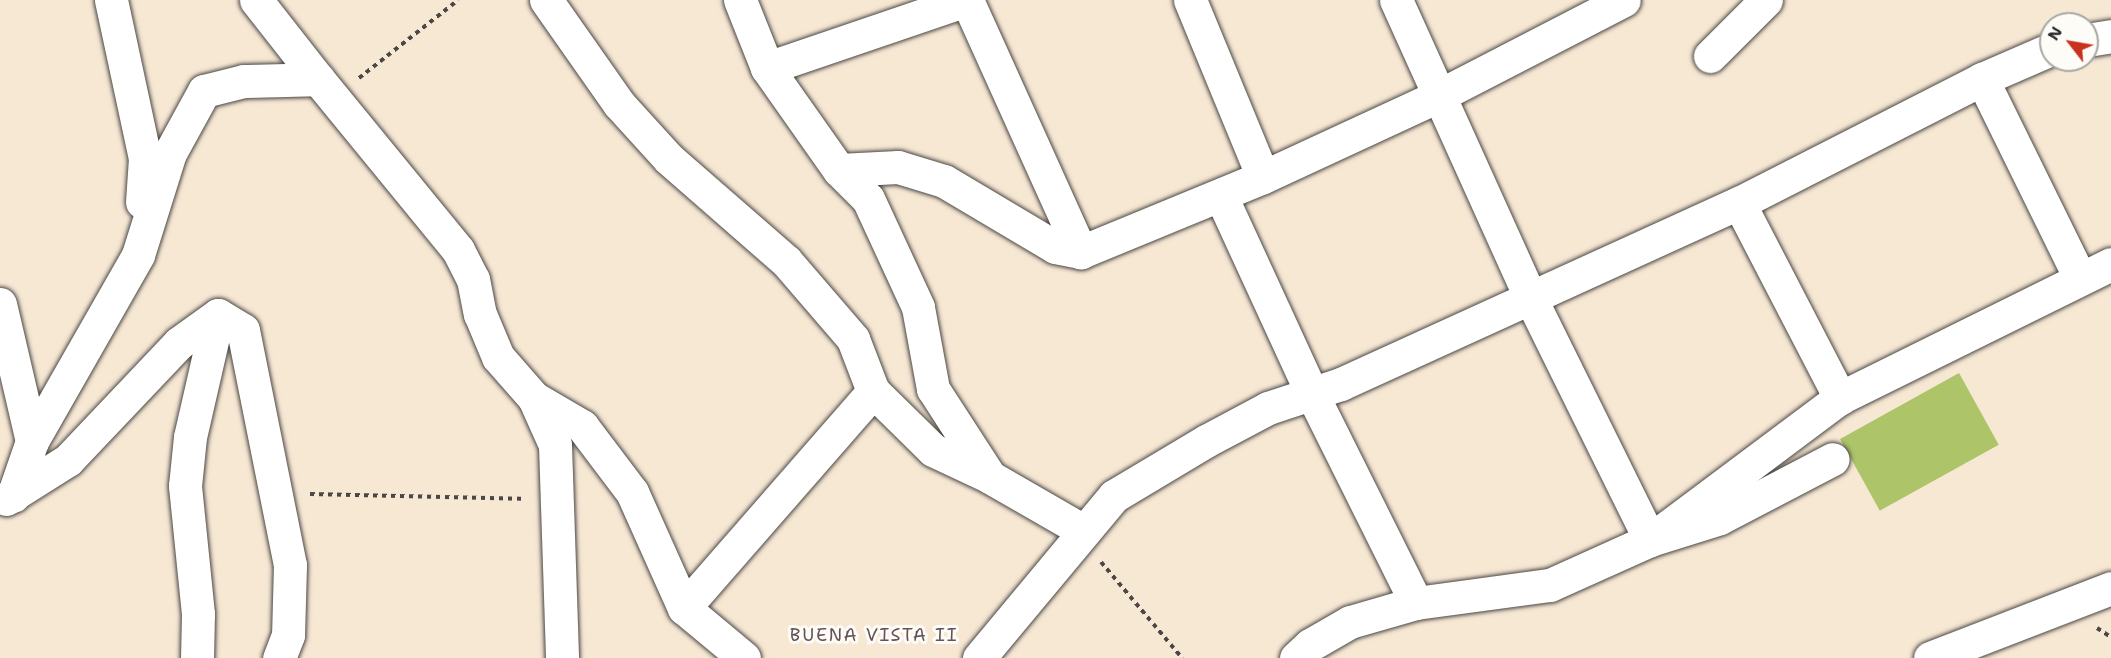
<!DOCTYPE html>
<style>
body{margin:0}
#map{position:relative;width:2111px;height:658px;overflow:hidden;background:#f7e8d4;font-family:"Shantell Sans",sans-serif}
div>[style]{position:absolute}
.green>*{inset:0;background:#adc469;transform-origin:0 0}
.path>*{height:4px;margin-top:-2px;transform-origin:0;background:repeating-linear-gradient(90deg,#4a4744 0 4.5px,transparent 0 9px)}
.roads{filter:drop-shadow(0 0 2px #4a4744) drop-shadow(0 0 2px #4a4744)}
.minor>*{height:33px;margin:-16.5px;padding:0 16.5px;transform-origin:16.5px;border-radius:16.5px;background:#fff}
span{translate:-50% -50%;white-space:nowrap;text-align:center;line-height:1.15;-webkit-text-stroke:6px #fdfcf7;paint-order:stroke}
.neighbourhood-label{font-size:18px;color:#655258;letter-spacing:1.5px}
.north{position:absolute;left:2039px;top:12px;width:60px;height:60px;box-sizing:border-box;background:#fdfcf7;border:2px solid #a9a8a5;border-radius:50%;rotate:301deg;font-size:16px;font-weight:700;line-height:24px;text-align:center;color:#2b2b2b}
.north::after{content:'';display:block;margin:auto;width:21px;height:27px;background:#c8321e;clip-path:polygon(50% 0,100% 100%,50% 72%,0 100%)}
</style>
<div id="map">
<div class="green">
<i style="left:1959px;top:373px;width:82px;height:136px;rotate:61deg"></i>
</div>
<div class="path">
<i style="left:359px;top:78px;width:126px;rotate:-38.2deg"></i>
<i style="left:310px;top:494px;width:214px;rotate:1.3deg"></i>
<i style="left:1101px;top:562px;width:126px;rotate:49.8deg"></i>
<i style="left:2097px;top:628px;width:17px;rotate:33deg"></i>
</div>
<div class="roads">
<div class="minor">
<i style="left:111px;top:0;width:162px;rotate:77.9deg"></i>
<i style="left:145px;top:158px;width:44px;rotate:93.9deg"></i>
<i style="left:256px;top:0;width:100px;rotate:51.9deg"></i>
<i style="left:546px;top:0;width:127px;rotate:54.9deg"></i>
<i style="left:619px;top:104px;width:74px;rotate:47.7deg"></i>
<i style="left:669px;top:159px;width:155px;rotate:41.1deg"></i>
<i style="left:786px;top:261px;width:103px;rotate:49.3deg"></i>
<i style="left:853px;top:339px;width:56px;rotate:69deg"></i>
<i style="left:873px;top:391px;width:84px;rotate:44.5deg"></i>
<i style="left:933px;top:450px;width:63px;rotate:25.3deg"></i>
<i style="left:740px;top:0;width:73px;rotate:68.3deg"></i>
<i style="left:767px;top:68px;width:125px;rotate:54.8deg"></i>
<i style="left:1190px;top:0;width:191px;rotate:67.6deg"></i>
<i style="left:1396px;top:0;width:326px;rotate:65.7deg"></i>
<i style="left:1530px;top:297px;width:271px;rotate:63.7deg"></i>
<i style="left:1650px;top:540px;width:73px;rotate:-17.4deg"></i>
<i style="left:1720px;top:518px;width:127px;rotate:-27.6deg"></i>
<i style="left:2087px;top:40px;width:24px;rotate:-9deg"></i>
<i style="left:1710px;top:56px;width:79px;rotate:-45deg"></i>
<i style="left:767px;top:68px;width:211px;rotate:-18.8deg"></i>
<i style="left:967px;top:0;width:277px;rotate:65.7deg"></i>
<i style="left:1982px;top:79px;width:222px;rotate:63.8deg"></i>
<i style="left:1221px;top:196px;width:218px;rotate:65.3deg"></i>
<i style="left:1312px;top:394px;width:233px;rotate:63.5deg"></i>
<i style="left:1739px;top:203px;width:220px;rotate:62.6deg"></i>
<i style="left:0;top:304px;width:141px;rotate:76.9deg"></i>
<i style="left:218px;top:315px;width:29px;rotate:31deg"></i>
<i style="left:243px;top:330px;width:240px;rotate:78.7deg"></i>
<i style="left:290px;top:565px;width:70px;rotate:91.6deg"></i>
<i style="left:288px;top:635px;width:25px;rotate:111deg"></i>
<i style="left:534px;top:398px;width:56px;rotate:30.3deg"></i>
<i style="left:582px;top:426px;width:83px;rotate:52.9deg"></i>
<i style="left:632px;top:492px;width:127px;rotate:65.9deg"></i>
<i style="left:684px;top:608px;width:78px;rotate:39.8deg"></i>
<i style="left:13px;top:496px;width:58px;rotate:-70.9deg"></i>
<i style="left:32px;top:441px;width:214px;rotate:-60.3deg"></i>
<i style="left:138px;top:255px;width:107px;rotate:-72.6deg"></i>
<i style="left:170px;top:153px;width:71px;rotate:-61.3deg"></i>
<i style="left:204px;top:91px;width:41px;rotate:-14deg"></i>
<i style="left:244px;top:81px;width:74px;rotate:-1.5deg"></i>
<i style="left:318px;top:79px;width:221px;rotate:50.7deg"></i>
<i style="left:458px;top:250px;width:33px;rotate:63deg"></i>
<i style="left:473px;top:279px;width:36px;rotate:79deg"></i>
<i style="left:480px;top:314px;width:47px;rotate:67.3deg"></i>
<i style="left:498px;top:357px;width:55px;rotate:48.7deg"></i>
<i style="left:534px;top:398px;width:51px;rotate:65.9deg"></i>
<i style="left:555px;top:445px;width:213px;rotate:88.1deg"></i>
<i style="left:6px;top:499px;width:73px;rotate:-32.2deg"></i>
<i style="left:68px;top:460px;width:161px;rotate:-46.5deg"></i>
<i style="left:179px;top:343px;width:48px;rotate:-35.7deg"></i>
<i style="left:1082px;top:530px;width:106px;rotate:-150.1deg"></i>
<i style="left:990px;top:477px;width:105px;rotate:-122.9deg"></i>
<i style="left:933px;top:389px;width:83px;rotate:-100.4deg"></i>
<i style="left:918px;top:307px;width:119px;rotate:-114.8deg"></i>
<i style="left:868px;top:199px;width:41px;rotate:-135deg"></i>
<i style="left:839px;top:170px;width:59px;rotate:-2.9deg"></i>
<i style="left:898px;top:167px;width:48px;rotate:16.9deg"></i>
<i style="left:944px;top:181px;width:129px;rotate:30.7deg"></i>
<i style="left:1055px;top:247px;width:26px;rotate:11deg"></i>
<i style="left:1081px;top:252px;width:197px;rotate:-22.4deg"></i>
<i style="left:1263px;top:177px;width:193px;rotate:-24.8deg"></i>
<i style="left:1438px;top:96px;width:209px;rotate:-27.3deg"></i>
<i style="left:684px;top:608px;width:288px;rotate:-48.9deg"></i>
<i style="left:197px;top:658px;width:44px;rotate:-88.7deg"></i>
<i style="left:198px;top:614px;width:129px;rotate:-95.8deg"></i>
<i style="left:185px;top:486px;width:49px;rotate:-84.2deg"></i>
<i style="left:190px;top:437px;width:125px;rotate:-77.1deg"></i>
<i style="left:979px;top:658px;width:211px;rotate:-50.2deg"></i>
<i style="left:1114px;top:496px;width:107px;rotate:-30.9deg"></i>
<i style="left:1206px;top:441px;width:70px;rotate:-28deg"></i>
<i style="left:1268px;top:408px;width:77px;rotate:-18.2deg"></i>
<i style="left:1341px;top:384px;width:437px;rotate:-24.5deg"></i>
<i style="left:1739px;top:203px;width:273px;rotate:-27deg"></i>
<i style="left:1982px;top:79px;width:75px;rotate:-23.5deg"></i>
<i style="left:1296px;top:658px;width:19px;rotate:-43deg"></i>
<i style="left:1310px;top:645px;width:46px;rotate:-29.9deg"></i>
<i style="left:1350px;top:622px;width:69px;rotate:-16.1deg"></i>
<i style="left:1416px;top:603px;width:135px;rotate:-7.7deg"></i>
<i style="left:1550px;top:585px;width:110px;rotate:-24.2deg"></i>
<i style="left:1650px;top:540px;width:237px;rotate:-36.8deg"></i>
<i style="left:1840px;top:398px;width:302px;rotate:-26.3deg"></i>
<i style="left:1930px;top:658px;width:194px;rotate:-21.1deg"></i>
</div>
</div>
<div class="neighbourhood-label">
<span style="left:874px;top:635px">BUENA VISTA II</span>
</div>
<div class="north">N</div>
</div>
